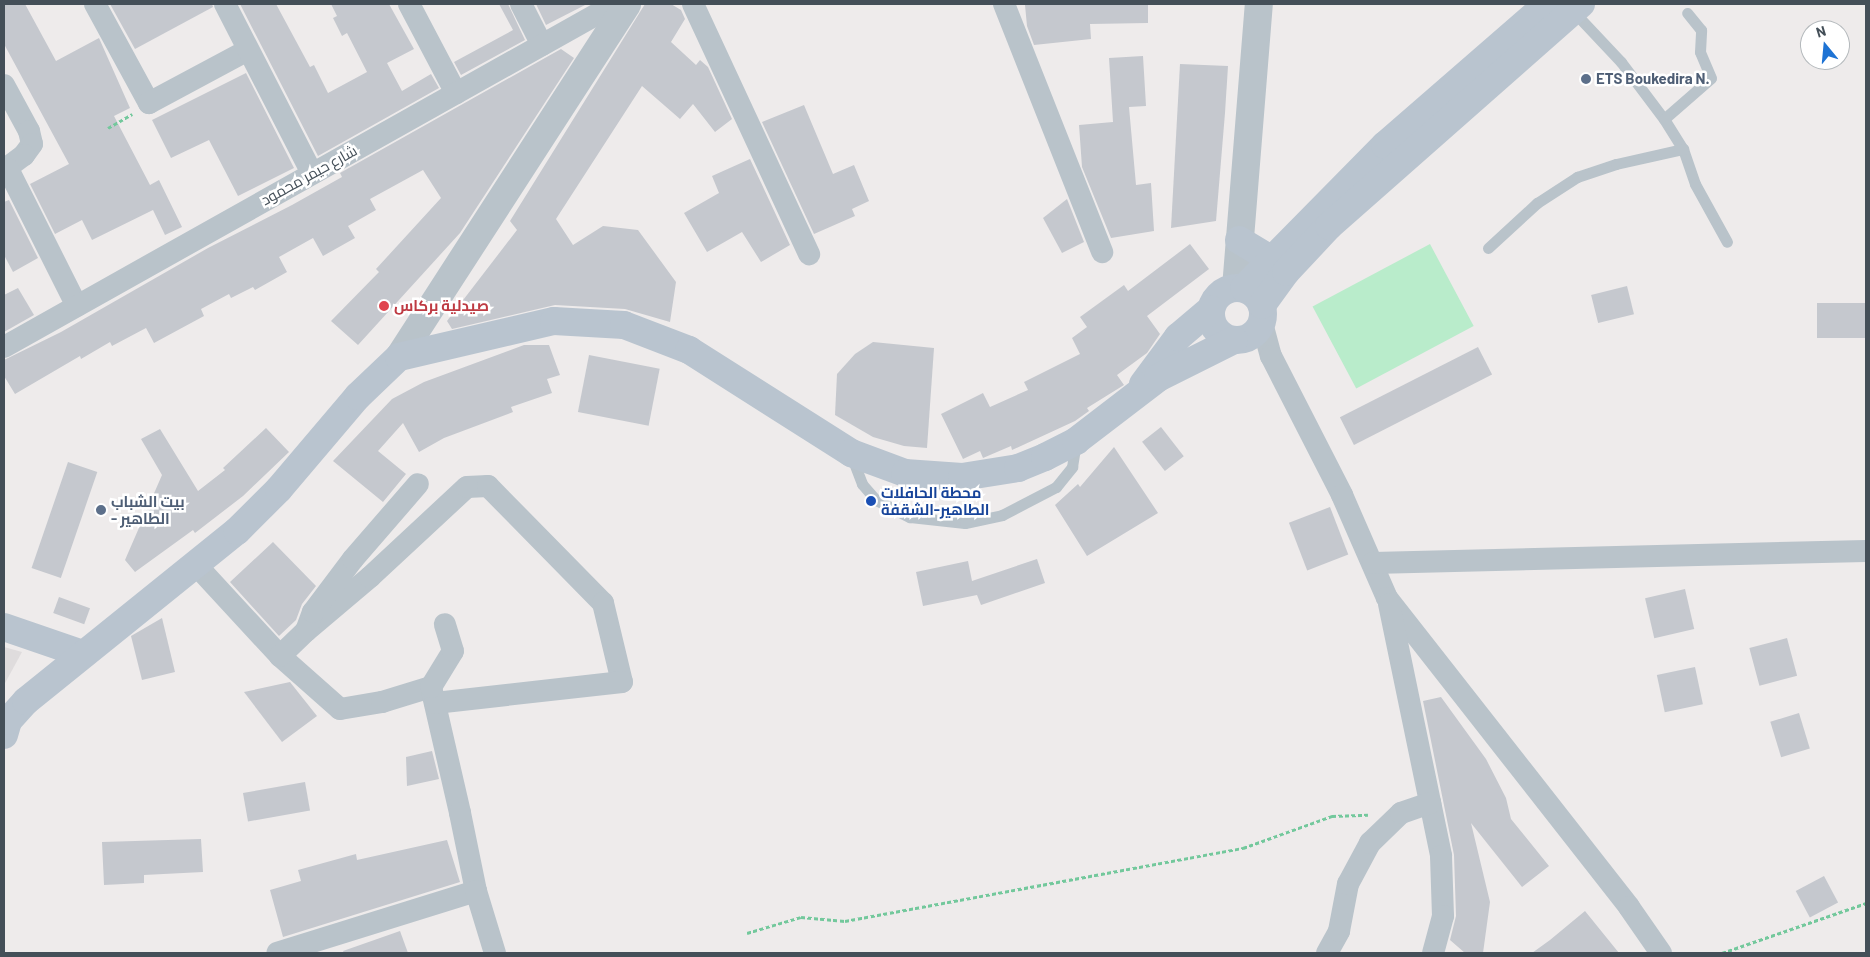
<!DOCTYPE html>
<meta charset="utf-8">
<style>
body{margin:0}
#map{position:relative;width:1870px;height:957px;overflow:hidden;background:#eeebeb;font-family:Barlow,Cairo,sans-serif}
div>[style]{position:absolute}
.education>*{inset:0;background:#dfdcdd}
.green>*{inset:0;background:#b9eccb;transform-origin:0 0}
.building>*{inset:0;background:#c5c8ce;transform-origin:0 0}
.path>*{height:3px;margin-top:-1.5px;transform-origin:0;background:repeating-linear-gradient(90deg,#73c89c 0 4px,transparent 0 6.5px)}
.service>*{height:11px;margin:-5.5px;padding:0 5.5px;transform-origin:5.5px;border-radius:5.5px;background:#b9c3ca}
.minor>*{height:22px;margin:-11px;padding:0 11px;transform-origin:11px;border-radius:11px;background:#b9c3ca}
.tertiary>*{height:28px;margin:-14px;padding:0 14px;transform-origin:14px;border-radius:14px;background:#b9c3ca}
.secondary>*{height:28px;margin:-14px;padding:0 14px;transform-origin:14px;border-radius:14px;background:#b9c4cf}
.secondary>.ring{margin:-14px;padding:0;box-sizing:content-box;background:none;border:28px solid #b9c4cf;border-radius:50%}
.dots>*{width:14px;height:14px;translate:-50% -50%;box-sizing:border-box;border:2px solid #fff;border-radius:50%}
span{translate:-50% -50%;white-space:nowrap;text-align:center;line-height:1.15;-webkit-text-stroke:5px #fff;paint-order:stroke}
.service-label{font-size:15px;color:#4e5e75;font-weight:700}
.left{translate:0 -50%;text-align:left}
.street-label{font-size:15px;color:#444f58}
.health-label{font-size:15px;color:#be3a42;font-weight:700}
.transit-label{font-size:15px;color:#164399;font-weight:700}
.frame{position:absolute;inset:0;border:5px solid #444f58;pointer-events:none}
.north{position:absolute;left:1800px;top:20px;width:50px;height:50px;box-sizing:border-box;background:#fff;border:1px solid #b4b9bc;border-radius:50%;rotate:343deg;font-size:14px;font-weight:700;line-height:20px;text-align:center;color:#444f58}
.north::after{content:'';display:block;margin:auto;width:18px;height:22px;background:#1e73d4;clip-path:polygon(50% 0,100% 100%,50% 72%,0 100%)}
</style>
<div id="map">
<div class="education">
<i style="clip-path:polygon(4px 647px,22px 652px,4px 685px)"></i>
</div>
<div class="green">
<i style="left:1430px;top:244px;width:93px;height:133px;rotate:62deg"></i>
</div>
<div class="building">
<i style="clip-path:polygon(4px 4px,25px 4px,56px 61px,99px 38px,130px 108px,114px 116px,150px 185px,159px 180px,182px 227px,165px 235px,153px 210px,92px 240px,82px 220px,55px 234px,30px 184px,69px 164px,4px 44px)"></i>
<i style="clip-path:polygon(110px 4px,212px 4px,213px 7px,135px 49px)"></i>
<i style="clip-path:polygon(240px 4px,276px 4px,310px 67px,314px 65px,328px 93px,367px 72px,347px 33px,342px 36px,333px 18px,337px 16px,331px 4px,389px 4px,414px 49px,387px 63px,402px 91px,431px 74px,439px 88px,318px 156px)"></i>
<i style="clip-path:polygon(499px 4px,508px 4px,525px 40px,461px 75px,454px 62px,513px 30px)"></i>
<i style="clip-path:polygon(536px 4px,587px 4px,546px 25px)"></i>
<i style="clip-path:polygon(645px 4px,671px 4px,681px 10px,685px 19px,671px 42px,696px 65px,700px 60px,708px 67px,732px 119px,715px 132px,693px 104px,680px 119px,642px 86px,556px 219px,573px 245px,603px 226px,638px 230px,676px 282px,670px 322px,625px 309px,555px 305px,452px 329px,447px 321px,517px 230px,510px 221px)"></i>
<i style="clip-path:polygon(1148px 4px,1148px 23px,1090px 24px,1091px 39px,1034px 45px,1027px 26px,1025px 5px)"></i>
<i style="clip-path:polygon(561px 49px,574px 58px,460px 233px,358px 345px,331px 321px,379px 272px,376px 269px,441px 198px,423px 170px,370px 199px,376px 210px,348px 226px,355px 238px,323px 256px,313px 238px,279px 257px,287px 272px,255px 290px,253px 287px,231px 298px,229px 294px,201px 309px,204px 316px,154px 343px,146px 328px,112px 346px,110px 342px,81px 359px,80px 356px,15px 394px,4px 376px,4px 360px,61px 332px,208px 248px,292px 205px,342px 177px,340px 173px)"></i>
<i style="clip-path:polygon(1143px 56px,1146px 106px,1129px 107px,1136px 185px,1151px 183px,1154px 231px,1111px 238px,1082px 167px,1079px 125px,1113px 122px,1109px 58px)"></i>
<i style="clip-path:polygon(1180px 64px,1228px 66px,1225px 113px,1216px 221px,1171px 228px)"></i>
<i style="clip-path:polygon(246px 73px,294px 168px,238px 196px,209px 140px,171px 158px,152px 120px)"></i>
<i style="clip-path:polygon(804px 105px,833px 174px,854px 165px,869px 201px,852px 209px,855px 216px,814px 234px,762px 122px)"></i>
<i style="clip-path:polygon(750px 159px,790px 245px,761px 262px,742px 232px,707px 252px,684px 213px,719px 193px,712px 176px)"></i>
<i style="clip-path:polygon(1067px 199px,1084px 242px,1062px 253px,1043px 218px)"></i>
<i style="clip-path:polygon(9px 200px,38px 258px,13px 272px,4px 255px,4px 202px)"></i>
<i style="clip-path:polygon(1190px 244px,1209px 269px,1147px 316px,1160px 334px,1147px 353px,1117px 375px,1124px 385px,1087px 408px,1089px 411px,1075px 421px,1012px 450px,1011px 446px,983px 458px,980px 451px,963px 459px,941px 414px,983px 393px,990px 407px,1028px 390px,1024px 382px,1080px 354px,1072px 338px,1087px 327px,1080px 317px,1124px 285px,1128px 291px)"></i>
<i style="left:1627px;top:286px;width:29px;height:37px;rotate:76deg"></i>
<i style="clip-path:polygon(18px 288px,34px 315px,4px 332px,4px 295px)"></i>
<i style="left:1866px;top:303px;width:35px;height:49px;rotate:90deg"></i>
<i style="clip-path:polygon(873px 342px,934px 348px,927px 448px,904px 446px,873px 437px,835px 415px,837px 374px,855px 354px)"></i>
<i style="clip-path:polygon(524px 345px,549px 345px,560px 375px,547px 379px,552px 393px,511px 407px,513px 412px,444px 438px,419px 452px,403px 423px,378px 451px,406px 474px,383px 502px,333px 461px,392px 399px,424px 382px)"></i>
<i style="left:1478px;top:347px;width:31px;height:155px;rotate:63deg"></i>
<i style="left:589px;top:355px;width:72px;height:58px;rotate:11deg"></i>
<i style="left:1161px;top:427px;width:37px;height:24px;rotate:52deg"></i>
<i style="clip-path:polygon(266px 428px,289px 452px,243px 496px,195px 533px,193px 530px,135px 572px,125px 560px,162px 475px,141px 439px,160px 429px,198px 491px,225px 470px,223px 468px)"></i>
<i style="clip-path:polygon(1114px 447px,1158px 513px,1087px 556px,1055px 505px,1078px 484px,1080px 487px)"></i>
<i style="left:68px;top:462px;width:31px;height:112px;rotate:19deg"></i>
<i style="left:1330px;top:507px;width:51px;height:44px;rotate:69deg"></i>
<i style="clip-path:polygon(273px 542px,316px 586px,302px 604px,296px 620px,279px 636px,230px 582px)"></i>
<i style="clip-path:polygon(1037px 559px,1045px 583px,981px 605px,977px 595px,923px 606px,916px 572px,968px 561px,972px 581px)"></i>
<i style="left:1685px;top:589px;width:41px;height:41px;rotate:77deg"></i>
<i style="left:59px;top:597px;width:33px;height:17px;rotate:20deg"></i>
<i style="clip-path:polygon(162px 618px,175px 672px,142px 680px,131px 636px)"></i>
<i style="left:1787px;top:638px;width:39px;height:39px;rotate:75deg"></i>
<i style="left:1695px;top:667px;width:38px;height:39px;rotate:78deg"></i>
<i style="clip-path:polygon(290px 682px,317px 716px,282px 742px,244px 692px)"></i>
<i style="clip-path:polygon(1441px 697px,1486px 759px,1506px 798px,1511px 819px,1549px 866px,1522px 887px,1471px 823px,1490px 902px,1483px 953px,1465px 953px,1450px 940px,1456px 916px,1454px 855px,1423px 701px)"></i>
<i style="left:1799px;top:713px;width:37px;height:30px;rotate:73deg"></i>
<i style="clip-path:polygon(432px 751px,439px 779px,407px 786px,406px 757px)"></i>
<i style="left:305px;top:782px;width:29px;height:63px;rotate:80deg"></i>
<i style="clip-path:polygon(201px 839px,203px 872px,144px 875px,144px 883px,104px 885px,102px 842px)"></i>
<i style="clip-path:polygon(447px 840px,460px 882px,283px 937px,270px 890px,301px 881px,298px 870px,356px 854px,357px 860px)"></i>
<i style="left:1824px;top:876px;width:30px;height:32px;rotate:62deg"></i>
<i style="clip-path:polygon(1585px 911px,1619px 953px,1532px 953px,1550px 940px)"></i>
<i style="clip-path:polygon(400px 931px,408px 953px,344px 953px,343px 951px)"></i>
</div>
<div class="path">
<i style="left:108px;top:128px;width:28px;rotate:-30deg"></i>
<i style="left:747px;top:933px;width:56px;rotate:-16.5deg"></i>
<i style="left:801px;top:917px;width:44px;rotate:5.2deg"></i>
<i style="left:845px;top:921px;width:405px;rotate:-10.4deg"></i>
<i style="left:1243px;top:848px;width:95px;rotate:-19.8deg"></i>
<i style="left:1332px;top:816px;width:36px;rotate:-2deg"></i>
<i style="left:1722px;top:953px;width:152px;rotate:-19.1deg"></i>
</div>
<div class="service">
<i style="left:1573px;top:11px;width:70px;rotate:46.7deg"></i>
<i style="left:1621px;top:62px;width:71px;rotate:53deg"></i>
<i style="left:1664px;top:119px;width:36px;rotate:58deg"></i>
<i style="left:1683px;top:149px;width:37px;rotate:71deg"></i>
<i style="left:1695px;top:184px;width:66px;rotate:61.1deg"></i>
<i style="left:1664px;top:119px;width:62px;rotate:-41.1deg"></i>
<i style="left:1711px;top:78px;width:28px;rotate:-113deg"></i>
<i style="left:1700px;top:52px;width:22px;rotate:-87deg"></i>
<i style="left:1701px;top:30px;width:22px;rotate:-129deg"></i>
<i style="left:1488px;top:248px;width:67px;rotate:-42.6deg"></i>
<i style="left:1537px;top:203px;width:48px;rotate:-33deg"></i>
<i style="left:1577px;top:177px;width:41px;rotate:-18.4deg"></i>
<i style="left:1616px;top:164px;width:69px;rotate:-12.6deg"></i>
<i style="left:851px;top:455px;width:31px;rotate:69deg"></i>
<i style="left:862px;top:484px;width:21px;rotate:49deg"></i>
<i style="left:876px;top:500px;width:38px;rotate:27deg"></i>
<i style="left:910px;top:517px;width:55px;rotate:6.2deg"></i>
<i style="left:965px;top:523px;width:38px;rotate:-12deg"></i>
<i style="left:1002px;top:515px;width:61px;rotate:-27.4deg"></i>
<i style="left:1056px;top:487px;width:26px;rotate:-51deg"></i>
<i style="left:1072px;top:467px;width:26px;rotate:-81deg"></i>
</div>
<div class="minor">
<i style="left:95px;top:4px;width:113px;rotate:61.4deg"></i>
<i style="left:149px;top:103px;width:112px;rotate:-28.2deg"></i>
<i style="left:225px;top:4px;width:190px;rotate:62.8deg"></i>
<i style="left:409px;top:4px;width:101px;rotate:62.2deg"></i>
<i style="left:521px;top:4px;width:46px;rotate:62.9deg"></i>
<i style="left:693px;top:4px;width:276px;rotate:65.1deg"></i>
<i style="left:1004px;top:4px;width:267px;rotate:68.4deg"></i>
<i style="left:4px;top:85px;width:52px;rotate:61.5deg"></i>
<i style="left:29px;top:131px;width:13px;rotate:77deg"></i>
<i style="left:32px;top:144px;width:14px;rotate:126deg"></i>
<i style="left:24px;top:155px;width:25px;rotate:143deg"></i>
<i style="left:8px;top:169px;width:153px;rotate:63.3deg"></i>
<i style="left:1262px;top:323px;width:34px;rotate:75deg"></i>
<i style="left:1271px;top:356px;width:156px;rotate:62.9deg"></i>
<i style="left:1342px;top:495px;width:112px;rotate:66.4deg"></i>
<i style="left:1387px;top:598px;width:392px;rotate:51.9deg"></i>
<i style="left:1629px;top:907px;width:56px;rotate:55.2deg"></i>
<i style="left:4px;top:347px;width:701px;rotate:-29.31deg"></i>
<i style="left:1373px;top:563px;width:493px;rotate:-1.4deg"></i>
<i style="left:197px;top:566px;width:122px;rotate:47.3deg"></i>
<i style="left:280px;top:656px;width:80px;rotate:41.5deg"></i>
<i style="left:340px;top:709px;width:43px;rotate:-9.5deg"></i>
<i style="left:382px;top:702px;width:51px;rotate:-17deg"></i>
<i style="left:431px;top:687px;width:129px;rotate:77deg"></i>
<i style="left:460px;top:813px;width:80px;rotate:78.4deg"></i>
<i style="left:476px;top:891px;width:208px;rotate:162.7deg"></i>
<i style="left:1389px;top:604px;width:257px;rotate:78.3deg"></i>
<i style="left:1441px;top:856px;width:60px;rotate:88.1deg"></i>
<i style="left:1443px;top:916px;width:38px;rotate:105deg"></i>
<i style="left:306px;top:631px;width:84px;rotate:-40.2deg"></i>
<i style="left:370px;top:577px;width:132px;rotate:-42.9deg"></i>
<i style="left:467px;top:487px;width:21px;rotate:-3deg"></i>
<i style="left:488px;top:486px;width:164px;rotate:45.5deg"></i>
<i style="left:603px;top:603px;width:81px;rotate:76.5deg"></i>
<i style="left:622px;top:682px;width:188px;rotate:173.6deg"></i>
<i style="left:280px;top:656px;width:36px;rotate:-44deg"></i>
<i style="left:306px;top:631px;width:20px;rotate:-70deg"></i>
<i style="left:313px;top:612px;width:66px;rotate:-53deg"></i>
<i style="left:353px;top:559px;width:99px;rotate:-49.1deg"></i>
<i style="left:431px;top:687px;width:42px;rotate:-58.6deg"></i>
<i style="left:453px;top:651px;width:28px;rotate:-107deg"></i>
<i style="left:476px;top:891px;width:65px;rotate:73deg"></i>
<i style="left:1327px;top:953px;width:25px;rotate:-61deg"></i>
<i style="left:1339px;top:931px;width:48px;rotate:-79.2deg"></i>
<i style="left:1348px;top:884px;width:47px;rotate:-61.8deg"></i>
<i style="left:1370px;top:843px;width:43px;rotate:-44.1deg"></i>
<i style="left:1401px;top:813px;width:31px;rotate:-19deg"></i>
</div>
<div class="tertiary">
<i style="left:1236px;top:288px;width:285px;rotate:-85.4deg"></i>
<i style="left:399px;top:357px;width:420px;rotate:-57.1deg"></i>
</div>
<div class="secondary">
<i style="left:1239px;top:240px;width:37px;rotate:31deg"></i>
<i class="ring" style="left:1211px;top:288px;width:24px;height:24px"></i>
<i style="left:1244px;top:288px;width:201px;rotate:-45.4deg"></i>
<i style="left:1385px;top:145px;width:215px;rotate:-41deg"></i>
<i style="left:1262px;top:305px;width:41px;rotate:-54deg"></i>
<i style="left:1286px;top:272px;width:63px;rotate:-46.9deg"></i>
<i style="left:1329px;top:226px;width:336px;rotate:-41.4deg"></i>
<i style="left:1143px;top:384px;width:59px;rotate:-53.3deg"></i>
<i style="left:1178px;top:337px;width:43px;rotate:-40.3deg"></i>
<i style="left:4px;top:627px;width:83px;rotate:18.9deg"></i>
<i style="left:4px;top:735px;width:15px;rotate:-74deg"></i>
<i style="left:8px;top:721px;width:27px;rotate:-48deg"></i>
<i style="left:26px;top:701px;width:271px;rotate:-38.9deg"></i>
<i style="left:237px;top:531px;width:59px;rotate:-45deg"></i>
<i style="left:279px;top:489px;width:122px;rotate:-49.7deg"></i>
<i style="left:358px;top:396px;width:57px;rotate:-43.6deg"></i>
<i style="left:399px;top:357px;width:159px;rotate:-13.1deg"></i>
<i style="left:554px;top:321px;width:70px;rotate:3.3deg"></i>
<i style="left:624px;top:325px;width:70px;rotate:21deg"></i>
<i style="left:689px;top:350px;width:192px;rotate:32.4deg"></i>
<i style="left:851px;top:453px;width:58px;rotate:20.3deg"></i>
<i style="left:905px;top:473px;width:57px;rotate:4deg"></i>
<i style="left:962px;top:477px;width:57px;rotate:-9.1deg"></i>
<i style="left:1018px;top:468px;width:29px;rotate:-22deg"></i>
<i style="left:1045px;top:457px;width:35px;rotate:-27deg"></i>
<i style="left:1076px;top:441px;width:103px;rotate:-37.5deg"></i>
<i style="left:1158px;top:378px;width:85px;rotate:-26.6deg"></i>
</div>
<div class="dots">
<i style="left:1586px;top:79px;background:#5c6f8a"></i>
<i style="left:384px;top:306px;background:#e0444e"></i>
<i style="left:871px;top:501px;background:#1a4fb4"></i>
<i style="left:101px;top:510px;background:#5c6f8a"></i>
</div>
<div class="service-label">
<span class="left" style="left:1596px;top:79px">ETS Boukedira N.</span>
<span class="left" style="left:111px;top:510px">بيت الشباب<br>- الطاهير</span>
</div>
<div class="street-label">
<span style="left:309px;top:175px;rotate:-29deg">شارع حيمر محمود</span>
</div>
<div class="health-label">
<span class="left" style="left:394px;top:306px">صيدلية بركاس</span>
</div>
<div class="transit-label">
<span class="left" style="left:881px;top:501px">محطة الحافلات<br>الطاهير-الشقفة</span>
</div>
<div class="frame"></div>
<div class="north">N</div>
</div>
